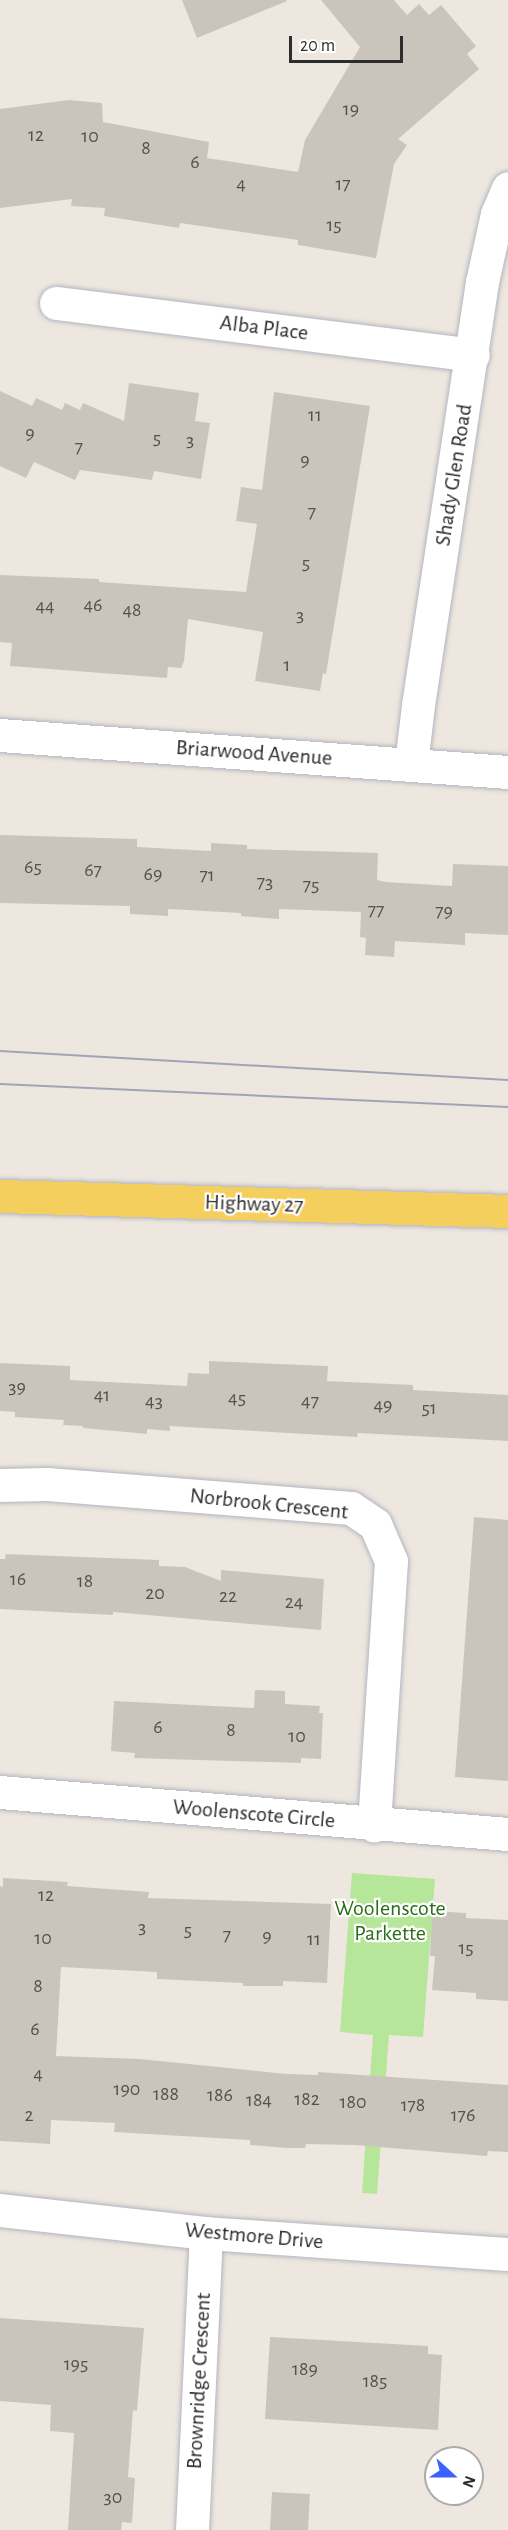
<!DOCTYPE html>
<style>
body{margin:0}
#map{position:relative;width:508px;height:2530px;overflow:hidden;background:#eee7df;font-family:"Alegreya Sans",sans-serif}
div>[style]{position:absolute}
.green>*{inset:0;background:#b5e69a}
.building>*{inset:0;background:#c9c5bd;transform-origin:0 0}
.roads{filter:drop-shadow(0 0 2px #b2b5c0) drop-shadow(0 0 2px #b2b5c0)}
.street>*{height:33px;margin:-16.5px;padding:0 16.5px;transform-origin:16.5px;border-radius:16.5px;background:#fff}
.primary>*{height:33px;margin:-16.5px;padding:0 16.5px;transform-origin:16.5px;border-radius:16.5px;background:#f5cf5d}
.tram>*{height:1.5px;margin:-0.75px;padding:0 0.75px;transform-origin:0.75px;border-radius:0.75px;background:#a1a4b7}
span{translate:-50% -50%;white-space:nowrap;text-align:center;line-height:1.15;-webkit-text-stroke:4.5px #fff;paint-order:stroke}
.number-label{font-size:20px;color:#535250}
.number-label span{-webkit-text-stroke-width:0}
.street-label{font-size:22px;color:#2c2c2c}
.park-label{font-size:22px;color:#2b6d19}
.north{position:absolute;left:424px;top:2446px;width:60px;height:60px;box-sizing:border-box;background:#fff;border:2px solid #ababab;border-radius:50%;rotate:111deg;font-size:16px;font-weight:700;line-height:24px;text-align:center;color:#2c2c2c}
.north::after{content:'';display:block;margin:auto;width:21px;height:27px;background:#3b62ff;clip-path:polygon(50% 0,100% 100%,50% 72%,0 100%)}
.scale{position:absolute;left:289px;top:36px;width:114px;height:27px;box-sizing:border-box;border:3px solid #2c2c2c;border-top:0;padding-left:8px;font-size:18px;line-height:21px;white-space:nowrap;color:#2c2c2c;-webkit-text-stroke:4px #fff;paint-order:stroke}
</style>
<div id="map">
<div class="green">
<i style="clip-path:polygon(352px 1873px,435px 1879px,423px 2037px,389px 2035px,377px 2194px,362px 2193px,373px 2035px,340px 2032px)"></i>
</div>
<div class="building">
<i style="clip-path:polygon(182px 0,286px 0,287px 1px,197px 38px)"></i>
<i style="clip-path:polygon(321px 0,394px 0,407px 15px,419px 4px,429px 15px,441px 5px,476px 46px,467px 54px,479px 69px,398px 139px,407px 145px,394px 164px,376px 258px,298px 245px,298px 240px,180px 223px,179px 228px,104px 216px,105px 208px,71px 206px,72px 199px,0 208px,0 109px,69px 100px,102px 103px,103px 122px,209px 142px,207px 158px,298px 172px,305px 140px,360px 47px)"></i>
<i style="clip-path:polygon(129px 383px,199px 393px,195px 421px,210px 423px,201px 479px,154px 471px,152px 480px,80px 470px,75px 480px,34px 462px,26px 478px,0 466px,0 391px,32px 406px,36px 398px,62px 410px,65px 403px,80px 410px,83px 403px,124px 421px)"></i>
<i style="clip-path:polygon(274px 392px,370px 406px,326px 674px,323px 673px,320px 691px,255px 681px,263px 632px,188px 619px,184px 661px,181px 668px,168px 667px,167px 678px,10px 666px,12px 643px,0 642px,0 575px,99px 579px,99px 582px,246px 592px,257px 524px,236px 521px,241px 487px,262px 490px)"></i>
<i style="clip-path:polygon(0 835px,137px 839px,137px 847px,211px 851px,211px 843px,247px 845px,247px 849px,378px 853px,377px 880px,386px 882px,452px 886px,453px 864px,508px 866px,508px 935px,465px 933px,465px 945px,395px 941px,394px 957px,365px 955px,366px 938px,360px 937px,361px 912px,279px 909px,279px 919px,241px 916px,241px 913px,168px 909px,168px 916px,130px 914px,130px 906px,0 903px)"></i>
<i style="clip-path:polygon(209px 1361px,328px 1366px,327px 1381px,413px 1385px,413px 1390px,508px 1395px,508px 1441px,358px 1433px,357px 1437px,170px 1426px,170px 1431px,147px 1429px,147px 1434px,83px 1428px,83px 1426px,63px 1425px,64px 1420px,15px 1417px,15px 1412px,0 1411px,0 1363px,70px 1366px,70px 1380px,187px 1386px,188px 1373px,209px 1374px)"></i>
<i style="clip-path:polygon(474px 1517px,508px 1520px,508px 1781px,455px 1777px)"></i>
<i style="clip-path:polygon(6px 1554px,159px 1560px,159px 1566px,185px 1567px,221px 1581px,221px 1570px,324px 1579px,321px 1630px,113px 1612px,113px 1615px,0 1609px,0 1559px,5px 1559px)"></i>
<i style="clip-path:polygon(255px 1690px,285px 1691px,285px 1704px,320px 1706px,319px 1713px,323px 1713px,321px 1759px,301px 1758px,301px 1763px,134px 1758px,135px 1753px,111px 1751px,114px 1701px,254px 1708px)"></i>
<i style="clip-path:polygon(3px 1878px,68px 1882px,67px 1886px,149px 1892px,148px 1898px,331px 1904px,327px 1983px,283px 1981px,283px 1986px,243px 1986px,243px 1983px,157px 1979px,157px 1972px,61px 1967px,56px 2056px,140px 2059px,287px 2074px,318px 2075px,318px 2072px,508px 2085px,508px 2152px,488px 2151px,487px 2156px,355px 2145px,306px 2144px,305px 2148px,287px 2148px,250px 2145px,250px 2140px,114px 2132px,115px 2123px,51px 2120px,50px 2144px,0 2141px,0 1886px,3px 1887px)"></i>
<i style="clip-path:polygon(432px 1911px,466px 1913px,466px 1918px,508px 1920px,508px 2001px,476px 1999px,476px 1993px,432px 1990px,435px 1956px,430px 1956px)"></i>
<i style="clip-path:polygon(0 2318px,144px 2328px,137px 2411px,133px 2410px,128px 2477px,135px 2478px,132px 2523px,122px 2522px,121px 2530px,68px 2530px,74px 2433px,50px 2431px,51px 2405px,0 2401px)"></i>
<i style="clip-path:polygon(270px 2337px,428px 2346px,428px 2354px,442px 2355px,438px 2430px,265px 2419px)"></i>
<i style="left:272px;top:2492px;width:38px;height:38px;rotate:3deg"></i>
</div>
<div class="roads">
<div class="street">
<i style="left:56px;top:303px;width:420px;rotate:7.1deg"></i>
<i style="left:0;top:735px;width:509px;rotate:4.17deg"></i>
<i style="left:411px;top:764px;width:59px;rotate:-83.2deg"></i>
<i style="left:418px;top:705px;width:428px;rotate:-81.4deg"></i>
<i style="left:482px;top:282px;width:70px;rotate:-77.6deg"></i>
<i style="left:497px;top:214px;width:28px;rotate:-67deg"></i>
<i style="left:0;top:1485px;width:47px;rotate:-1.2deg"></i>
<i style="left:47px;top:1484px;width:305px;rotate:4.5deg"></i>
<i style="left:351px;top:1508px;width:29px;rotate:34deg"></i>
<i style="left:375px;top:1524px;width:40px;rotate:66.6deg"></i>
<i style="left:391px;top:1561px;width:265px;rotate:93.7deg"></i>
<i style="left:0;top:1792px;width:510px;rotate:4.73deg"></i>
<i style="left:0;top:2210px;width:207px;rotate:6.4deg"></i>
<i style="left:206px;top:2233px;width:303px;rotate:4deg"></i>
<i style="left:192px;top:2530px;width:297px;rotate:-87.3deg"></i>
</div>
<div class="primary">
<i style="left:0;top:1196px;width:508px;rotate:1.69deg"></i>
</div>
</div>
<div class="tram">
<i style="left:0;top:1051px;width:509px;rotate:3.27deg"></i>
<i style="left:0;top:1084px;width:509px;rotate:2.59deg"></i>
</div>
<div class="number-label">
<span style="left:351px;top:109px">19</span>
<span style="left:36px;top:135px">12</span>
<span style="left:90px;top:136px">10</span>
<span style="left:146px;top:148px">8</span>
<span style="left:195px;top:162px">6</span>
<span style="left:241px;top:184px">4</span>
<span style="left:343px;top:184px">17</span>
<span style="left:334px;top:225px">15</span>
<span style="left:315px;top:415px">11</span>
<span style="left:30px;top:433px">9</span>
<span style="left:157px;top:438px">5</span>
<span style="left:190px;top:440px">3</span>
<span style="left:79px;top:447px">7</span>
<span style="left:305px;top:460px">9</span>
<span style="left:312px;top:512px">7</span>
<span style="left:306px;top:563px">5</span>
<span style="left:93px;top:605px">46</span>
<span style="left:45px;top:606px">44</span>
<span style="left:132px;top:610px">48</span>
<span style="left:300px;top:615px">3</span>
<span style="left:287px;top:665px">1</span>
<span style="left:33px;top:867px">65</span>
<span style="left:93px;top:870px">67</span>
<span style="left:153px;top:874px">69</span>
<span style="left:207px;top:875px">71</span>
<span style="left:265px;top:882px">73</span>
<span style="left:311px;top:885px">75</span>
<span style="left:376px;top:910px">77</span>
<span style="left:444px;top:911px">79</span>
<span style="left:17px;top:1387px">39</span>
<span style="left:102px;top:1395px">41</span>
<span style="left:237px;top:1398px">45</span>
<span style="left:154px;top:1401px">43</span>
<span style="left:310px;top:1401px">47</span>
<span style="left:383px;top:1405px">49</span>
<span style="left:429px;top:1408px">51</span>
<span style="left:18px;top:1579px">16</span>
<span style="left:85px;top:1581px">18</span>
<span style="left:155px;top:1593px">20</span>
<span style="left:228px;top:1596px">22</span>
<span style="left:294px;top:1602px">24</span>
<span style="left:158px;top:1727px">6</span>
<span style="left:231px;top:1730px">8</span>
<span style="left:297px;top:1736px">10</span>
<span style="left:46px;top:1895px">12</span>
<span style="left:142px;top:1927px">3</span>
<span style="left:188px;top:1930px">5</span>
<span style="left:227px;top:1935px">7</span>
<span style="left:267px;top:1936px">9</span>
<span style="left:43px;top:1938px">10</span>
<span style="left:314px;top:1939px">11</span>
<span style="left:466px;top:1948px">15</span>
<span style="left:38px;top:1986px">8</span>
<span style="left:35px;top:2029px">6</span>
<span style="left:38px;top:2074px">4</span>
<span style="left:127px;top:2089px">190</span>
<span style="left:166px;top:2094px">188</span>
<span style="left:220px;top:2095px">186</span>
<span style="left:307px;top:2099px">182</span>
<span style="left:259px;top:2100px">184</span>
<span style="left:353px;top:2102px">180</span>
<span style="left:413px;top:2105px">178</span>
<span style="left:29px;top:2115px">2</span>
<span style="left:463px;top:2115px">176</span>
<span style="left:76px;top:2364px">195</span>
<span style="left:305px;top:2369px">189</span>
<span style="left:375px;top:2381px">185</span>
<span style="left:113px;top:2497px">30</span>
</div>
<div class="street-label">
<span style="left:264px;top:328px;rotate:7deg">Alba Place</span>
<span style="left:454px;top:475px;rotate:-81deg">Shady Glen Road</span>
<span style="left:254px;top:753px;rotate:4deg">Briarwood Avenue</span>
<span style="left:254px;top:1204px;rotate:2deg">Highway 27</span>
<span style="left:269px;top:1504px;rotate:6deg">Norbrook Crescent</span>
<span style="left:254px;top:1814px;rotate:5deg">Woolenscote Circle</span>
<span style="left:254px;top:2236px;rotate:5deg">Westmore Drive</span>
<span style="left:199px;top:2381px;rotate:-87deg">Brownridge Crescent</span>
</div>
<div class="park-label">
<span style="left:390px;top:1921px">Woolenscote<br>Parkette</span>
</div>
<div class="north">N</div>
<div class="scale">20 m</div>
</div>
